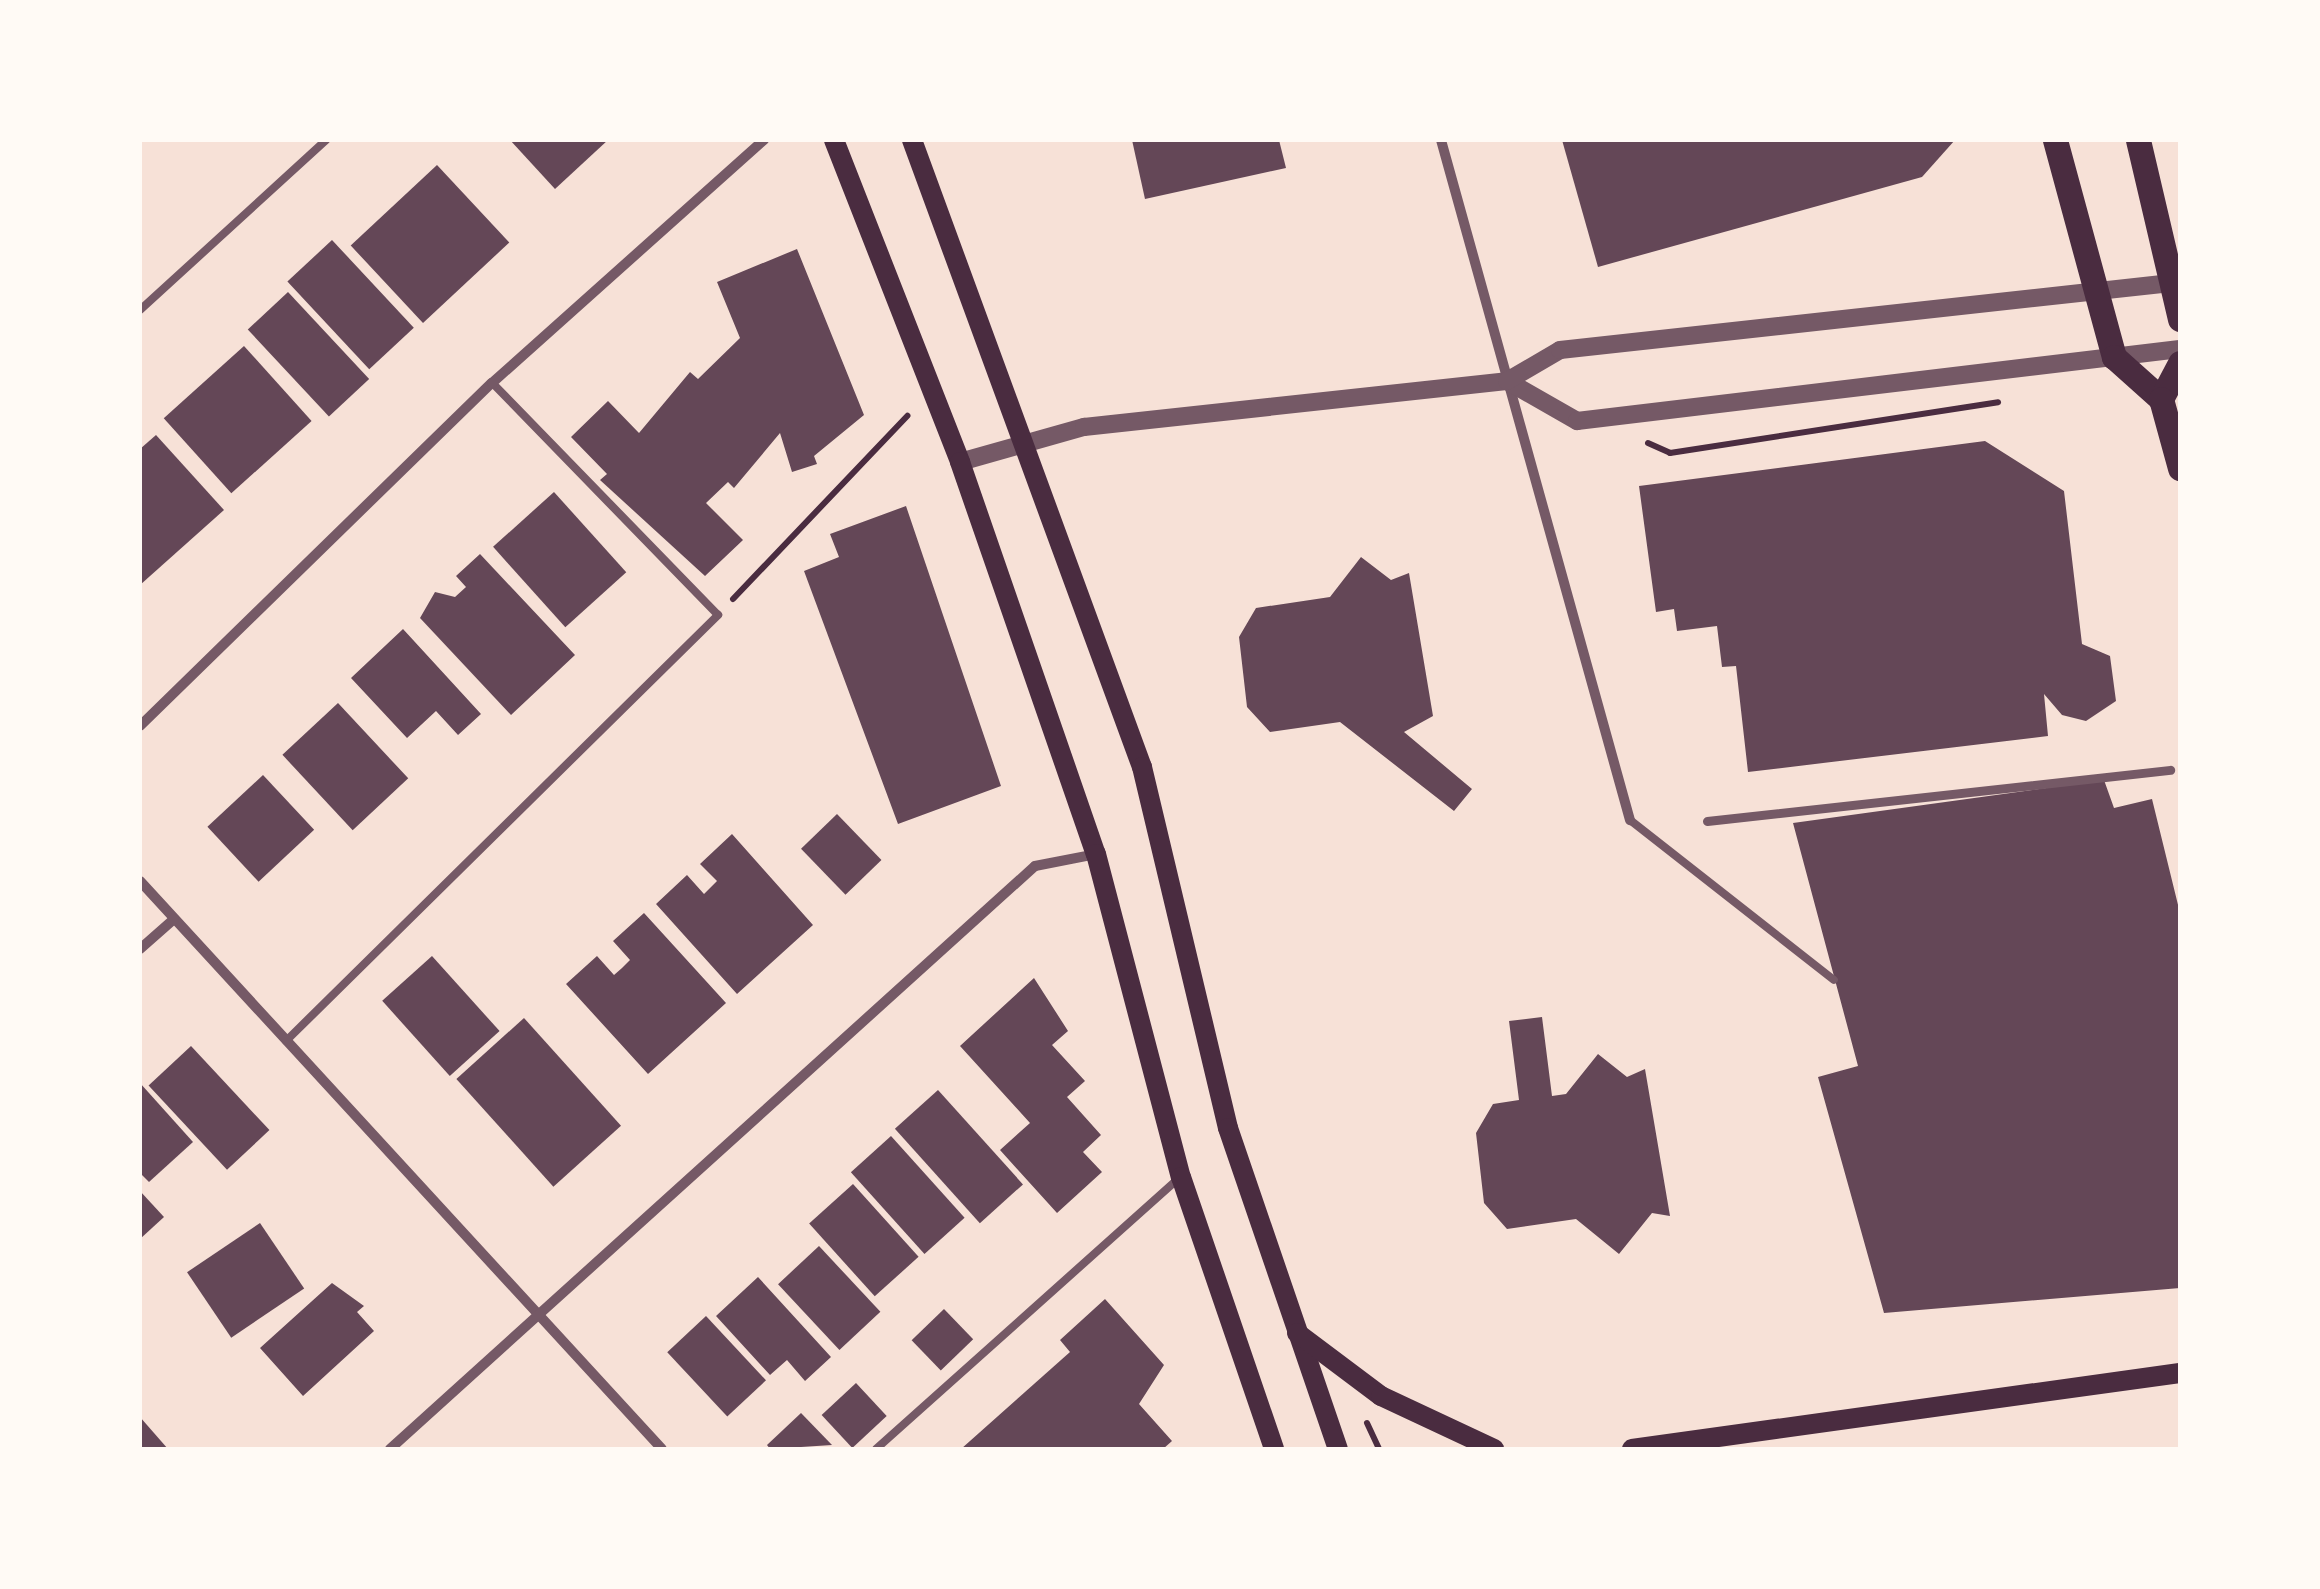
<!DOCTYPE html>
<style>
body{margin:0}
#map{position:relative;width:2320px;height:1589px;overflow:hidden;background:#f7e1d7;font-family:Inter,sans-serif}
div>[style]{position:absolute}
.building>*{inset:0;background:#644757;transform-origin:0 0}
.path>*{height:6px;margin:-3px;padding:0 3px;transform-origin:3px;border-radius:3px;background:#4a2c40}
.service>*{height:8px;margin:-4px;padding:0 4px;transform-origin:4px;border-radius:4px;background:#755966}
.pedestrian>*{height:9px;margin:-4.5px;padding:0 4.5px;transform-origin:4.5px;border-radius:4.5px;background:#755966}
.minor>*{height:10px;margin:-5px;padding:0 5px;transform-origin:5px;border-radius:5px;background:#755966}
.tertiary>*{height:18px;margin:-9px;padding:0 9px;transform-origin:9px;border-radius:9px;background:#755966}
.secondary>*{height:20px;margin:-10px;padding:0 10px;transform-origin:10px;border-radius:10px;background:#4a2c40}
.primary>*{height:25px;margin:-12.5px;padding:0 12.5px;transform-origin:12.5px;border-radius:12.5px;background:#4a2c40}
span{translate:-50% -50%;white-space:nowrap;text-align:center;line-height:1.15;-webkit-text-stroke:8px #fffaf5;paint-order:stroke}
.frame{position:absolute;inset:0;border:142px solid #fffaf5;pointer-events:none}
</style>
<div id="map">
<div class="building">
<i style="clip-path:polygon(510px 140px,608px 140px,555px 189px)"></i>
<i style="clip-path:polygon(1132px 140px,1279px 140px,1286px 168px,1145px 199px)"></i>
<i style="clip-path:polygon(1562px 140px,1955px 140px,1922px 177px,1598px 267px)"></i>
<i style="left:437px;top:165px;width:106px;height:118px;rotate:47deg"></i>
<i style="left:332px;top:240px;width:120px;height:61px;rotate:47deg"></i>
<i style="clip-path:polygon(797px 249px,864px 415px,814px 456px,817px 464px,792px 472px,780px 433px,734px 488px,728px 482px,706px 503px,743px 540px,705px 576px,600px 480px,607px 474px,571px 437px,608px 401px,639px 433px,690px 372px,698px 379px,740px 338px,717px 282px)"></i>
<i style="left:288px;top:292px;width:119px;height:55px;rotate:47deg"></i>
<i style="left:244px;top:346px;width:101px;height:108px;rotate:48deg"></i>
<i style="clip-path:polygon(156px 435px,224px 510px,140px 585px,140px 449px)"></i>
<i style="clip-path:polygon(1985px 441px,2064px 491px,2082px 644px,2110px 656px,2116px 701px,2086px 721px,2062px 715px,2044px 694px,2048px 736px,1748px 772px,1736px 666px,1722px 667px,1717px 626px,1677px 631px,1674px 609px,1656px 612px,1639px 486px)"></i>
<i style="left:554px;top:492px;width:108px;height:82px;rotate:48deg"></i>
<i style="clip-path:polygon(906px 506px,1001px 786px,898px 824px,804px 571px,839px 557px,830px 534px)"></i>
<i style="clip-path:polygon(480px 554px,575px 655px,511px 715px,420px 618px,435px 592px,455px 597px,466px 587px,456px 576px)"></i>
<i style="clip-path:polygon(1361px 557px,1391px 580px,1409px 573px,1433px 716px,1404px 732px,1472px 789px,1454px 811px,1340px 722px,1270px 732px,1247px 707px,1239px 637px,1256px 608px,1330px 597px)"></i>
<i style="clip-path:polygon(403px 629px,481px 714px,458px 735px,436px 711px,407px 738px,351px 678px)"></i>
<i style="left:338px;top:703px;width:103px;height:76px;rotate:47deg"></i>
<i style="left:263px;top:775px;width:75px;height:76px;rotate:47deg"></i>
<i style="clip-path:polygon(2104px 780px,2114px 808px,2152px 799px,2180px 913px,2180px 1288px,1884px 1313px,1818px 1077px,1858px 1066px,1793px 823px)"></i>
<i style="left:837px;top:814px;width:64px;height:50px;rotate:46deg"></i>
<i style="clip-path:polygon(732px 834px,813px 925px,737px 994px,656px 904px,687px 875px,704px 894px,717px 881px,700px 864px)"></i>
<i style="clip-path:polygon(644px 913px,726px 1003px,648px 1074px,566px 984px,597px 956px,614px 975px,622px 968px,630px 960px,613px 941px)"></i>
<i style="left:432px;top:956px;width:101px;height:67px;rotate:48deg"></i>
<i style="clip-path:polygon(1034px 978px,1068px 1031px,1052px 1045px,1085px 1081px,1067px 1097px,1101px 1135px,1083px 1152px,1102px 1172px,1057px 1213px,1000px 1150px,1030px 1123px,960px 1046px)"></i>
<i style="clip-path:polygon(1542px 1017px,1552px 1096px,1566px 1094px,1598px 1054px,1627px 1077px,1645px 1069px,1670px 1216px,1652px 1213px,1619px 1254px,1576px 1219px,1507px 1229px,1484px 1203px,1476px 1133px,1493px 1104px,1519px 1100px,1509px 1021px)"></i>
<i style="left:524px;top:1018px;width:145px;height:91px;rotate:48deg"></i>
<i style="left:191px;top:1046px;width:115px;height:58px;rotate:47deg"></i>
<i style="clip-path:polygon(140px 1083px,193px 1142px,149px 1182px,140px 1173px)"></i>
<i style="left:938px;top:1090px;width:127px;height:58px;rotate:48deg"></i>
<i style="left:891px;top:1136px;width:110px;height:54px;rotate:48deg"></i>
<i style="left:853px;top:1184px;width:98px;height:59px;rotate:48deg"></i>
<i style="clip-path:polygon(140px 1191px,164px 1217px,140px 1239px)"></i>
<i style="left:260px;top:1223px;width:79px;height:88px;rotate:56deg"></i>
<i style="left:819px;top:1246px;width:90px;height:56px;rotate:47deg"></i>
<i style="clip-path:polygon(758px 1277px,831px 1357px,805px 1381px,787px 1360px,770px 1375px,716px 1316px)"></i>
<i style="clip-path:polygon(332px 1283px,364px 1306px,357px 1312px,374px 1331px,303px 1396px,260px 1348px)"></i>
<i style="clip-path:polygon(1105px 1299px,1164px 1365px,1139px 1404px,1172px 1441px,1163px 1449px,961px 1449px,1070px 1352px,1060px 1340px)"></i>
<i style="left:944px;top:1309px;width:42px;height:45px;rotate:46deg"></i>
<i style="left:706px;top:1316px;width:88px;height:53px;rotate:47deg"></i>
<i style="left:856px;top:1383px;width:45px;height:47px;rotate:47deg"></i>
<i style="clip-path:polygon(801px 1413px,832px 1445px,770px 1449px,767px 1445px)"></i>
<i style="clip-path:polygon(140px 1417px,168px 1449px,140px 1449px)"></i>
</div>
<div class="path">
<i style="left:1648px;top:443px;width:24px;rotate:24deg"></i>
<i style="left:1670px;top:453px;width:332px;rotate:-8.8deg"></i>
<i style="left:733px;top:599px;width:253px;rotate:-46.4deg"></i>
<i style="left:1367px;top:1423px;width:29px;rotate:65deg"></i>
</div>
<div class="service">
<i style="left:140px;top:310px;width:252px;rotate:-42.4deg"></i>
<i style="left:1630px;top:820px;width:259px;rotate:38.1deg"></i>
<i style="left:286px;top:1041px;width:607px;rotate:-44.6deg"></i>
<i style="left:718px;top:615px;width:324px;rotate:-134.2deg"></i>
<i style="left:876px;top:1449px;width:405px;rotate:-41.8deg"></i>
</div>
<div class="pedestrian">
<i style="left:1707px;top:821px;width:466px;rotate:-6.3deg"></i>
</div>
<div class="minor">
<i style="left:1441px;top:140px;width:706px;rotate:74.47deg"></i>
<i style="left:140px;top:726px;width:491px;rotate:-44.3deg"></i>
<i style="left:492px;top:383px;width:365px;rotate:-41.8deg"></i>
<i style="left:140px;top:881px;width:771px;rotate:47.42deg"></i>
<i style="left:140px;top:949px;width:45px;rotate:-41.4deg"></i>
<i style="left:390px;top:1449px;width:869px;rotate:-42.11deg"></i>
<i style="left:1035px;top:866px;width:62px;rotate:-11.1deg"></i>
</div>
<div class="tertiary">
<i style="left:1507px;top:381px;width:81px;rotate:29.7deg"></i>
<i style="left:1577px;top:421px;width:607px;rotate:-6.81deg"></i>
<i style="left:960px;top:462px;width:129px;rotate:-15.8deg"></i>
<i style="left:1084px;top:427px;width:425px;rotate:-6.2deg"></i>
<i style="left:1507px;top:381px;width:61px;rotate:-30.3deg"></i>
<i style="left:1560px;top:350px;width:624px;rotate:-6.26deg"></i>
</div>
<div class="secondary">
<i style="left:834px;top:140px;width:346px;rotate:68.6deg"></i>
<i style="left:960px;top:462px;width:415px;rotate:70.9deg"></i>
<i style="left:1096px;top:854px;width:334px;rotate:75.3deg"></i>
<i style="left:1181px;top:1177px;width:287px;rotate:71.1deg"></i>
<i style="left:912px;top:140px;width:668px;rotate:69.86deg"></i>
<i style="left:1142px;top:767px;width:371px;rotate:76.6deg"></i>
<i style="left:1228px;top:1128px;width:339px;rotate:71.1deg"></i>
<i style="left:1297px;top:1333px;width:105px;rotate:36.9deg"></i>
<i style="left:1381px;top:1396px;width:125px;rotate:25.1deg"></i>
<i style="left:1632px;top:1449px;width:553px;rotate:-7.9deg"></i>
</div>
<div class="primary">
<i style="left:2055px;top:140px;width:225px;rotate:74.8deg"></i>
<i style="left:2114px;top:357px;width:63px;rotate:41.8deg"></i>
<i style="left:2138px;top:140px;width:184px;rotate:76.8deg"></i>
<i style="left:2180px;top:363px;width:41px;rotate:117.8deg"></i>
<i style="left:2161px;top:399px;width:72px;rotate:74.6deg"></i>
</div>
<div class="frame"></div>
</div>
